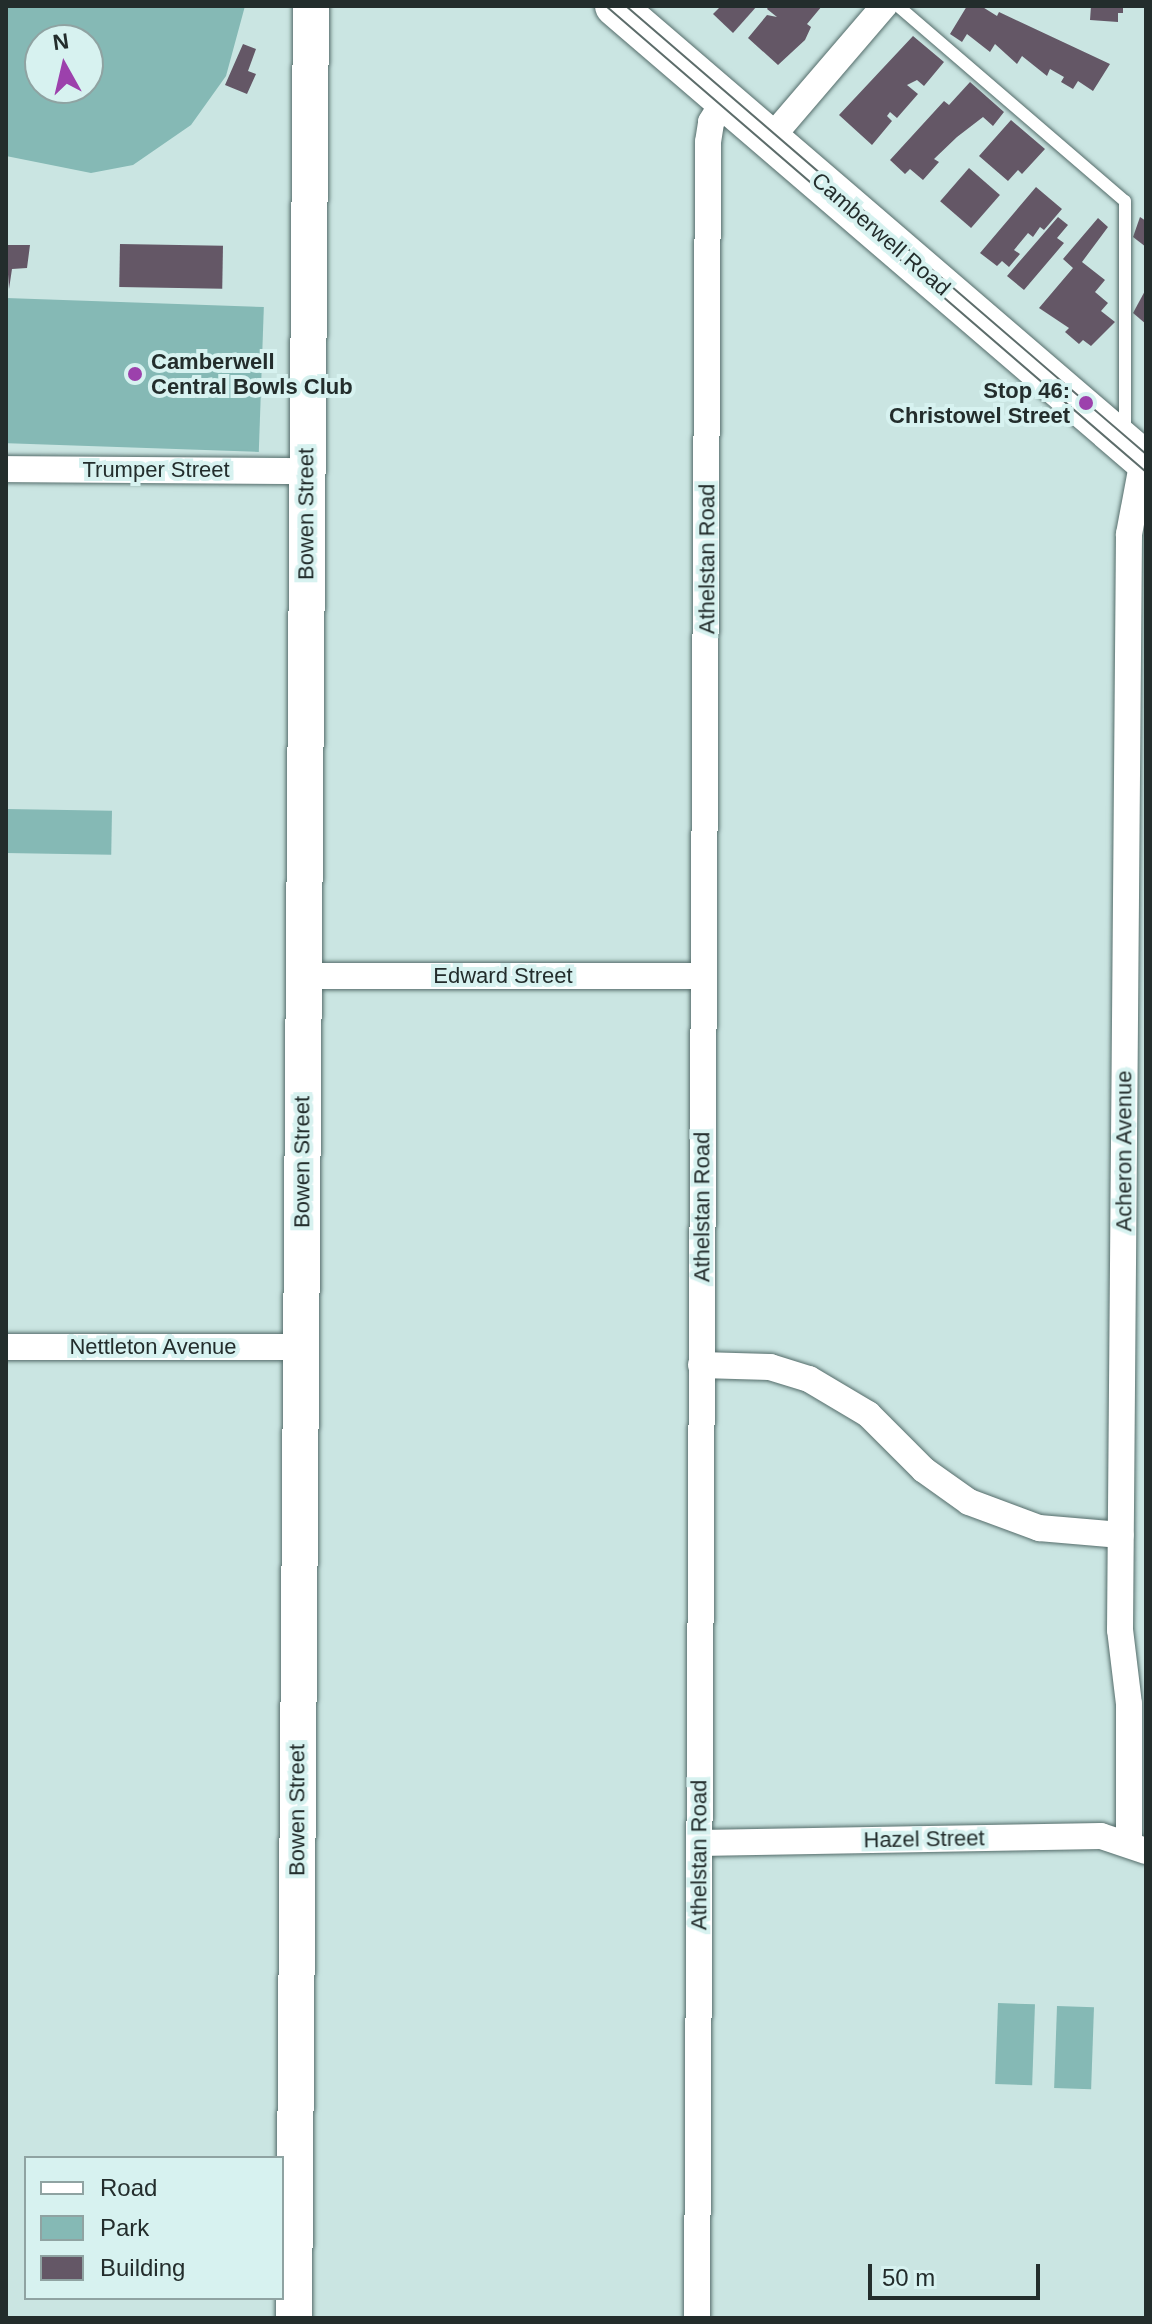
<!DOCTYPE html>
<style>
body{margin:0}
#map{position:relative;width:1152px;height:2324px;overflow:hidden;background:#cae5e2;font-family:Arial,sans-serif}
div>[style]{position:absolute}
.green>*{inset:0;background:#85b9b5;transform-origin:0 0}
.building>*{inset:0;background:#645766;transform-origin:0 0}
.roads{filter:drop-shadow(0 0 2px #546c6a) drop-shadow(0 0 2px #546c6a)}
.lane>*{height:12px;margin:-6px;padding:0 6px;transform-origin:6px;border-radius:6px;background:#fff}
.street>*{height:26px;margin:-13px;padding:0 13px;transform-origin:13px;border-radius:13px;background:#fff}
.secondary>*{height:36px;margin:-18px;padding:0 18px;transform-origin:18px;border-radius:18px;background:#fff}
.primary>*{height:40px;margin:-20px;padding:0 20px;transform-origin:20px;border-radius:20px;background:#fff}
.tram>*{height:2px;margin:-1px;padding:0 1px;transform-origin:1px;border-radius:1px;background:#5d6d6b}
.dots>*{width:22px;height:22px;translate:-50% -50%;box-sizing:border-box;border:4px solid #d7f2f0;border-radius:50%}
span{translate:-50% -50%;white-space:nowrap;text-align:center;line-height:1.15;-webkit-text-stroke:8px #d7f2f0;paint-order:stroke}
.street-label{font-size:22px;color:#232d2c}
.poi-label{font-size:22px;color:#232d2c;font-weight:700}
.left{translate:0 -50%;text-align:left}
.right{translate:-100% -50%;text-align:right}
.frame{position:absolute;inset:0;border:8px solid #232d2c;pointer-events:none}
.legend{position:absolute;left:24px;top:2156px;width:260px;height:144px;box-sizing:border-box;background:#d7f2f0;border:2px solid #8fa3a2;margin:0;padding:10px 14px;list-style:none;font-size:24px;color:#232d2c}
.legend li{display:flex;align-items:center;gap:16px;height:40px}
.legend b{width:40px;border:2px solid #8fa3a2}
.north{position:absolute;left:24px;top:24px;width:80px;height:80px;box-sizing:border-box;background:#d7f2f0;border:2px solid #8fa3a2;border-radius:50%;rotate:352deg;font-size:22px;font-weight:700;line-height:32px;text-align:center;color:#232d2c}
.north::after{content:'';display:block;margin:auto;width:28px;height:36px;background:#9c41ac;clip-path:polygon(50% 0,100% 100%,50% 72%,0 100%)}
.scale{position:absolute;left:868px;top:2264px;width:172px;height:36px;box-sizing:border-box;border:4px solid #232d2c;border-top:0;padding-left:10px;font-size:24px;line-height:28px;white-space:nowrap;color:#232d2c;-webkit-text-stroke:6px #d7f2f0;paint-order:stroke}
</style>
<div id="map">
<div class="green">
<i style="clip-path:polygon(evenodd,6px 6px,245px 6px,226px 76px,191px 125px,133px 165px,91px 173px,6px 156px,6px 6px,40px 40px,88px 40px,88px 88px,40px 88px,40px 40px)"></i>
<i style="left:6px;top:298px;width:258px;height:145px;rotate:2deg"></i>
<i style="left:6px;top:809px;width:106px;height:44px;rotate:1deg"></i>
<i style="left:998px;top:2003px;width:37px;height:81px;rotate:2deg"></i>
<i style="left:1057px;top:2006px;width:37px;height:82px;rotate:2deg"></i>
</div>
<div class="building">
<i style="clip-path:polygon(721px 6px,757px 6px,733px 33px,713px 14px)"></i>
<i style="clip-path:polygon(769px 6px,822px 6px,807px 24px,811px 27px,805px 40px,778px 65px,748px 38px,767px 15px,777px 17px,767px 9px)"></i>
<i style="clip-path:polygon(967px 6px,981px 6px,997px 16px,999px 12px,1110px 64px,1093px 91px,1078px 81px,1073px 89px,1061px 82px,1064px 77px,1050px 69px,1047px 76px,1022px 56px,1017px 64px,995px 44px,990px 52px,967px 34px,962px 42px,950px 34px)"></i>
<i style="clip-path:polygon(1091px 6px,1123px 6px,1123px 13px,1118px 13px,1118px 22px,1090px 20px)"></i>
<i style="clip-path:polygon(913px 36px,944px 62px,924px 86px,917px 80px,907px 85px,918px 94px,897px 118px,890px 112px,887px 116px,892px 121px,872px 145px,839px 115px)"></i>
<i style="clip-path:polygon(243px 44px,256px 49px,248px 71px,256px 74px,247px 94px,225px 85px)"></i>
<i style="clip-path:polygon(970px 82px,1004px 112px,993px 126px,983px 117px,957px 137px,934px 159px,939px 162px,923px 180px,910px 169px,905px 174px,890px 160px,944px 101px,949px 105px)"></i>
<i style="clip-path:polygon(1011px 120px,1045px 149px,1022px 174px,1018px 170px,1008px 181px,979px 156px)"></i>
<i style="left:969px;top:168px;width:41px;height:44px;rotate:41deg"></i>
<i style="clip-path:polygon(1036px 187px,1062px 209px,1044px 230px,1040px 227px,1033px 237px,1028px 233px,1014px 250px,1020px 254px,1009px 267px,1002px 261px,997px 266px,980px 253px)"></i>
<i style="clip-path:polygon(1058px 217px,1068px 225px,1057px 238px,1064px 243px,1024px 290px,1007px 276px)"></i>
<i style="clip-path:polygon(1140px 217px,1146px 221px,1146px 247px,1133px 237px)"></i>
<i style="clip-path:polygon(1098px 218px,1108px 227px,1082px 262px,1105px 280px,1095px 292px,1108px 303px,1101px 311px,1115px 322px,1091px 346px,1083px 340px,1079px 344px,1065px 332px,1069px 328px,1039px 308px,1073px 268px,1063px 259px)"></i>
<i style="left:120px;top:244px;width:103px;height:43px;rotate:1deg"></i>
<i style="clip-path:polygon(6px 245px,30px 245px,27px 268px,12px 269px,9px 289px)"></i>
<i style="clip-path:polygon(1146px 289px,1146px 324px,1133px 313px)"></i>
</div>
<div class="roads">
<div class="lane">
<i style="left:898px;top:6px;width:299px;rotate:40.7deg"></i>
<i style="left:1125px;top:201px;width:229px;rotate:90deg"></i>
</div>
<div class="street">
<i style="left:770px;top:139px;width:175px;rotate:-49.4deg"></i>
<i style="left:6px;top:469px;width:300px;rotate:0.4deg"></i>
<i style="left:303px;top:976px;width:400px"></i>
<i style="left:6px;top:1347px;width:294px"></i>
<i style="left:701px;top:1365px;width:69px;rotate:1.7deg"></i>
<i style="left:770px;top:1367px;width:41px;rotate:17.1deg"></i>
<i style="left:809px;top:1379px;width:69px;rotate:30.7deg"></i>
<i style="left:868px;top:1414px;width:79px;rotate:45deg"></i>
<i style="left:924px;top:1470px;width:55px;rotate:35.4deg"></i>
<i style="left:969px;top:1502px;width:75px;rotate:20.4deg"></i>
<i style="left:1039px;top:1528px;width:82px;rotate:4.9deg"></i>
<i style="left:1129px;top:1842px;width:138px;rotate:-90deg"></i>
<i style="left:1129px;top:1704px;width:75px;rotate:-96.9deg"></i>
<i style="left:1120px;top:1630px;width:1096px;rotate:-89.53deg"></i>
<i style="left:1129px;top:534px;width:75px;rotate:-79.3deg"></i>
<i style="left:699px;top:1843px;width:402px;rotate:-1deg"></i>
<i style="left:1101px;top:1836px;width:47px;rotate:18.4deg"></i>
<i style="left:697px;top:2318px;width:2176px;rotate:-89.71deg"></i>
<i style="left:708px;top:142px;width:20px;rotate:-81deg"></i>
<i style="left:711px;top:122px;width:26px;rotate:-58deg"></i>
</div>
<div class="secondary">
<i style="left:294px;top:2318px;width:2312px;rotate:-89.58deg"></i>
</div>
<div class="primary">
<i style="left:615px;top:6px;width:700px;rotate:40.65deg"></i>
</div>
</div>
<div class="tram">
<i style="left:606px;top:6px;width:713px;rotate:40.79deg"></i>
<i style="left:626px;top:6px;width:686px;rotate:40.75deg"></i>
</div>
<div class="dots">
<i style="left:135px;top:374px;background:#9c41ac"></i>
<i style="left:1086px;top:403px;background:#9c41ac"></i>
</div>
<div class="street-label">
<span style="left:881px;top:234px;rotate:41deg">Camberwell Road</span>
<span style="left:156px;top:470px">Trumper Street</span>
<span style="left:306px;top:514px;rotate:-90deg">Bowen Street</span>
<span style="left:707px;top:559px;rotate:-90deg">Athelstan Road</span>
<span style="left:503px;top:976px">Edward Street</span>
<span style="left:1124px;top:1151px;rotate:-90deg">Acheron Avenue</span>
<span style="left:302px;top:1162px;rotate:-90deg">Bowen Street</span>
<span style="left:702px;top:1207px;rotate:-90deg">Athelstan Road</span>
<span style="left:153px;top:1347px">Nettleton Avenue</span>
<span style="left:297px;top:1810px;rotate:-90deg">Bowen Street</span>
<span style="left:924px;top:1839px;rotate:-1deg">Hazel Street</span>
<span style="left:699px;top:1855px;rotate:-90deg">Athelstan Road</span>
</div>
<div class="poi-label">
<span class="left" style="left:151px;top:374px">Camberwell<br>Central Bowls Club</span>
<span class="right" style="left:1070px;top:403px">Stop 46:<br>Christowel Street</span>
</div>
<div class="frame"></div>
<ul class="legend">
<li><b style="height:10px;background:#fff"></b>Road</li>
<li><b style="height:22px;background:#85b9b5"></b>Park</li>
<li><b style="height:22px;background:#645766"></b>Building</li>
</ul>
<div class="north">N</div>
<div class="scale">50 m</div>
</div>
